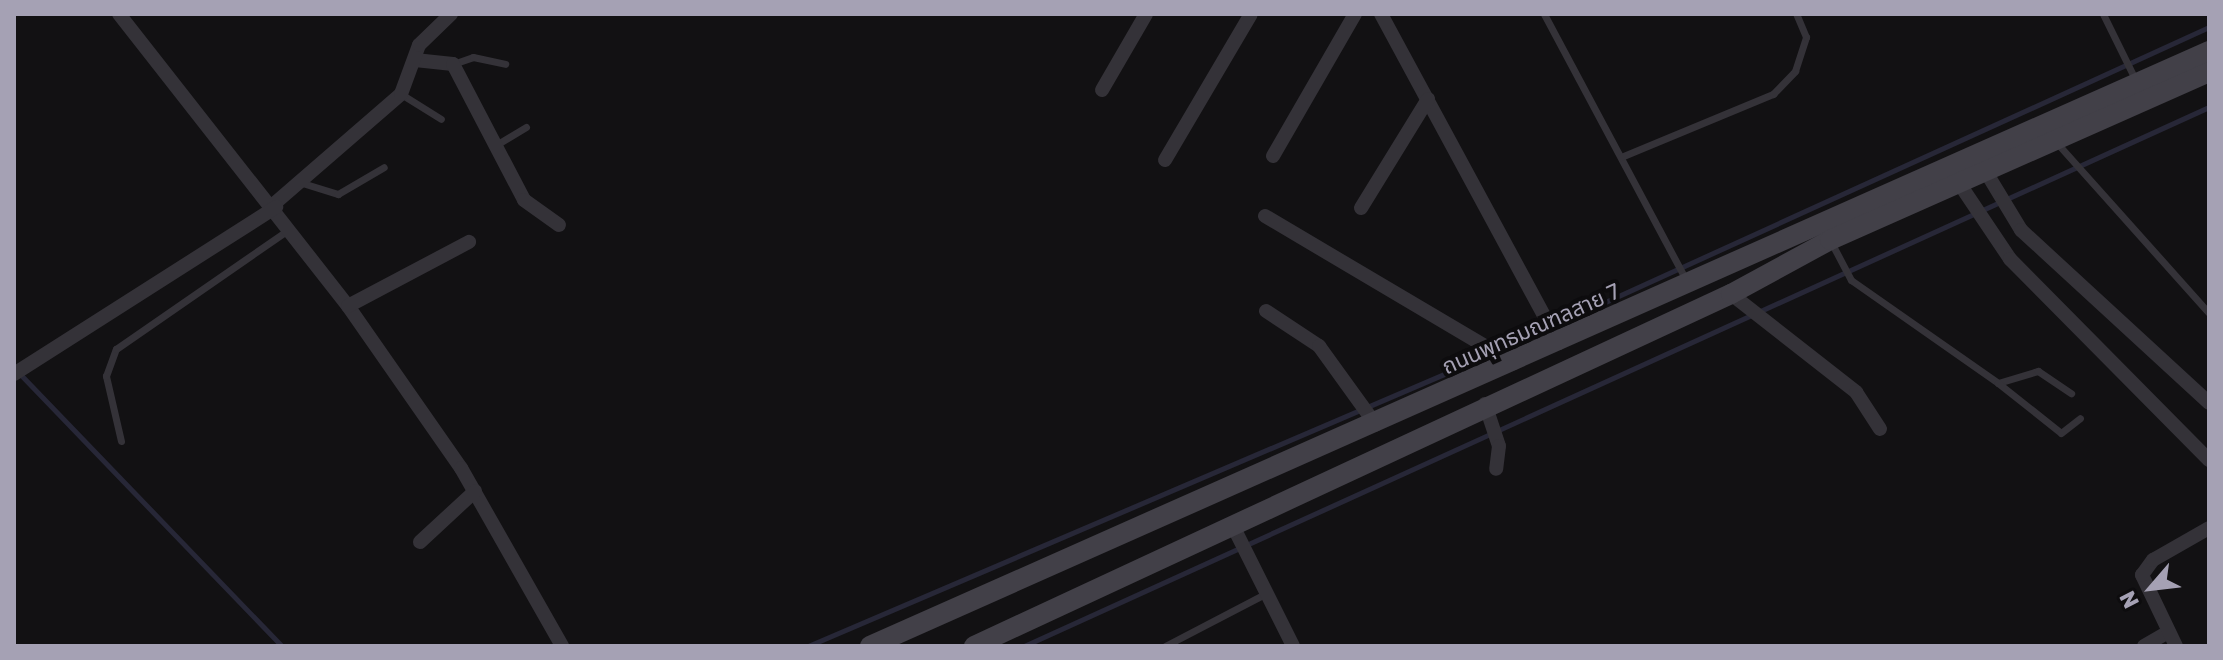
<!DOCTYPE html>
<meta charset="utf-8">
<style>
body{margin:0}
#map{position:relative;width:2223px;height:660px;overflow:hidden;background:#121113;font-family:Rubik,"Noto Sans Thai",sans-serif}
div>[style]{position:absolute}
.stream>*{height:5px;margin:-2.5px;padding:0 2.5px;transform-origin:2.5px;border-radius:2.5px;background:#272737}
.service>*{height:7px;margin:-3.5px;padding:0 3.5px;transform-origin:3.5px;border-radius:3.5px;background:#343238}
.minor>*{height:14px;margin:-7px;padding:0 7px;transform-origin:7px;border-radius:7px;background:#343238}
.secondary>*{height:20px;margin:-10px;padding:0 10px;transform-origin:10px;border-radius:10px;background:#424048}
span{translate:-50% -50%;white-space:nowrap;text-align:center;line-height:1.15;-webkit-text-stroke:8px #0d0c0e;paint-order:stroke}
.street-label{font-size:22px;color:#a5a1b4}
.frame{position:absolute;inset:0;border:16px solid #a5a1b4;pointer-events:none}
.north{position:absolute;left:2111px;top:548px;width:80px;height:80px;-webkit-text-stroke:6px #0d0c0e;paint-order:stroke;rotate:242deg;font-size:22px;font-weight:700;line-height:32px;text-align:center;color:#a5a1b4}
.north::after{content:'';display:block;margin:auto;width:28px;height:36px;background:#a5a1b4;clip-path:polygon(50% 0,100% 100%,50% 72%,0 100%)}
</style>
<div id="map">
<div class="stream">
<i style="left:1500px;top:350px;width:779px;rotate:-24.49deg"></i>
<i style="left:19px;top:373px;width:379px;rotate:46.1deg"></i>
<i style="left:808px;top:646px;width:743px;rotate:-23.15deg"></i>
<i style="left:1024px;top:646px;width:1302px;rotate:-24.46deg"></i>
</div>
<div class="service">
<i style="left:1544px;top:14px;width:302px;rotate:61.9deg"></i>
<i style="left:2103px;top:14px;width:75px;rotate:63.8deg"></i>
<i style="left:453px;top:64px;width:21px;rotate:-19deg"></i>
<i style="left:473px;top:57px;width:33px;rotate:12deg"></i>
<i style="left:401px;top:94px;width:47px;rotate:32deg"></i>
<i style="left:2056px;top:142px;width:229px;rotate:48.2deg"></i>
<i style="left:496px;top:145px;width:35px;rotate:-31deg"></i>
<i style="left:1621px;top:157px;width:165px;rotate:-22.5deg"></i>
<i style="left:1773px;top:94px;width:32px;rotate:-46deg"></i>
<i style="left:1795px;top:71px;width:36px;rotate:-72deg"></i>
<i style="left:1806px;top:37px;width:25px;rotate:-113deg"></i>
<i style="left:299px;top:182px;width:41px;rotate:17.1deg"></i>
<i style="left:338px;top:194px;width:53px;rotate:-30.4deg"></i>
<i style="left:1831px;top:242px;width:43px;rotate:62.2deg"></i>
<i style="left:1851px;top:280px;width:179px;rotate:35deg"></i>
<i style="left:1998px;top:383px;width:42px;rotate:-16.7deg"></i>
<i style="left:2038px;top:371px;width:40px;rotate:34deg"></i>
<i style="left:1998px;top:383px;width:80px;rotate:38.4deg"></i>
<i style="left:2061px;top:433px;width:24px;rotate:-38deg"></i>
<i style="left:121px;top:441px;width:67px;rotate:-103deg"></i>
<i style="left:106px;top:376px;width:29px;rotate:-70deg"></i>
<i style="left:116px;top:349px;width:209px;rotate:-34.7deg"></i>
<i style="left:1165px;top:646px;width:115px;rotate:-27.5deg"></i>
</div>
<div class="minor">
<i style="left:119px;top:14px;width:371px;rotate:51.9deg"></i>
<i style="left:348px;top:306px;width:198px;rotate:55.1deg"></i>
<i style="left:461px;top:468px;width:205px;rotate:60.4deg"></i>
<i style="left:1381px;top:14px;width:374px;rotate:61.6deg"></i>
<i style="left:415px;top:60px;width:38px;rotate:6deg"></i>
<i style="left:453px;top:64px;width:153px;rotate:62.4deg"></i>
<i style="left:524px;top:200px;width:43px;rotate:35.5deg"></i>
<i style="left:1102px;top:90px;width:88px;rotate:-59.9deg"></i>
<i style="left:1273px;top:156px;width:164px;rotate:-60deg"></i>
<i style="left:1165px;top:160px;width:169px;rotate:-59.5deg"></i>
<i style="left:1986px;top:172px;width:68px;rotate:58.9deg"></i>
<i style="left:2021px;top:230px;width:255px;rotate:42.6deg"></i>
<i style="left:1959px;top:183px;width:92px;rotate:56.1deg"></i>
<i style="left:2010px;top:259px;width:283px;rotate:45.3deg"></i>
<i style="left:274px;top:204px;width:168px;rotate:-40.9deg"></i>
<i style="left:401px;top:94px;width:52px;rotate:-69.8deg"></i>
<i style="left:419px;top:45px;width:45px;rotate:-44.1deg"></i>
<i style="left:1361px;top:208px;width:128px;rotate:-58.4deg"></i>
<i style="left:1265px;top:216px;width:289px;rotate:30.6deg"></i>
<i style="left:1731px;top:294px;width:159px;rotate:38.1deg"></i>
<i style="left:1856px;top:392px;width:44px;rotate:57deg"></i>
<i style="left:348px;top:306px;width:137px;rotate:-27.9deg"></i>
<i style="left:1266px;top:311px;width:64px;rotate:33.4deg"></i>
<i style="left:1319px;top:346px;width:97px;rotate:54.2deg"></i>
<i style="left:14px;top:374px;width:311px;rotate:-32.5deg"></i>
<i style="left:1485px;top:404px;width:44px;rotate:71.6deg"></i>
<i style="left:1499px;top:446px;width:23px;rotate:97deg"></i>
<i style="left:1233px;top:526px;width:134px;rotate:63.4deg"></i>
<i style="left:420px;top:542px;width:75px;rotate:-42.8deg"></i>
<i style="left:2144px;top:646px;width:28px;rotate:-30deg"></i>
<i style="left:2176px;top:646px;width:79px;rotate:-115.6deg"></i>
<i style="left:2142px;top:575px;width:19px;rotate:-54deg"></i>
<i style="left:2153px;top:560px;width:64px;rotate:-29.7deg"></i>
</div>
<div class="secondary">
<i style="left:870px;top:646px;width:1465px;rotate:-23.96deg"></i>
<i style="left:974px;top:646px;width:835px;rotate:-24.94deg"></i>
<i style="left:1731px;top:294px;width:113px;rotate:-28.6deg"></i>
<i style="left:1830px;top:240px;width:415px;rotate:-23.9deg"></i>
</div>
<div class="street-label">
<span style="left:1531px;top:329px;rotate:-24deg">ถนนพุทธมณฑลสาย 7</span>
</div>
<div class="frame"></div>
<div class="north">N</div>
</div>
